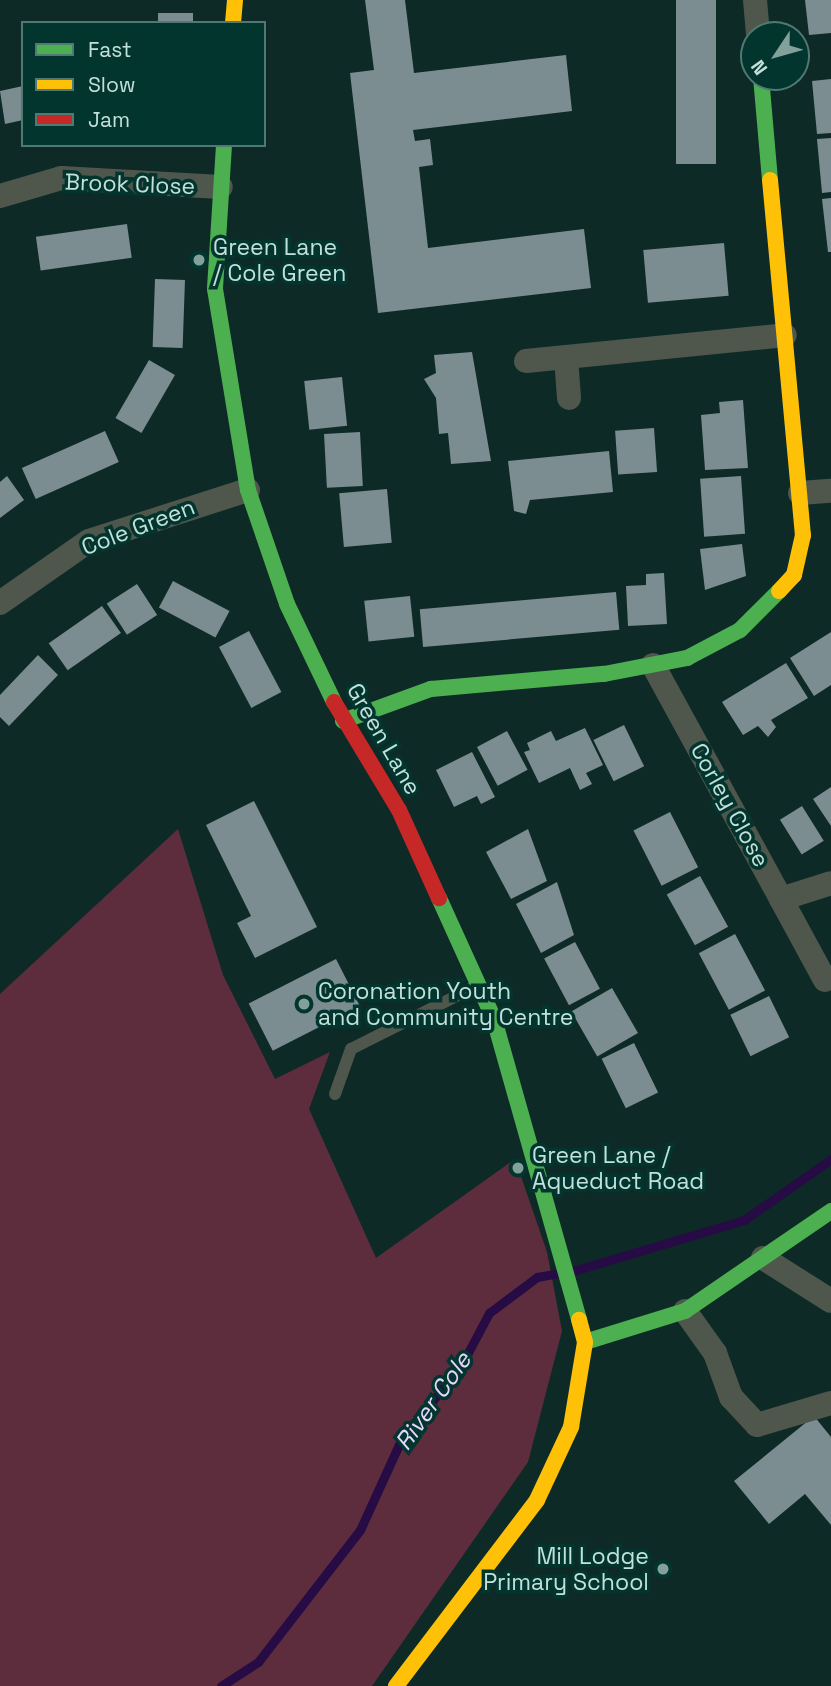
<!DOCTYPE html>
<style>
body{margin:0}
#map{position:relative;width:831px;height:1686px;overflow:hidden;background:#0e2a27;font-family:"Space Grotesk",sans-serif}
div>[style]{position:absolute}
.green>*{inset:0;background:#5d2d3d}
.stream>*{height:9px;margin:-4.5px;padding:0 4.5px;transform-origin:4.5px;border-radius:4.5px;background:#270b44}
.building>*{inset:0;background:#7b8d90;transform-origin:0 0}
.lane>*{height:12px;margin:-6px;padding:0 6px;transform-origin:6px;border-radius:6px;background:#4f574d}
.street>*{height:24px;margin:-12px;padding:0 12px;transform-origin:12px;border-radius:12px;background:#4f574d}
.fast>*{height:16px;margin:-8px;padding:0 8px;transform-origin:8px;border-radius:8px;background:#4caf50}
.slow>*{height:16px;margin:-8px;padding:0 8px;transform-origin:8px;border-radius:8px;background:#ffc107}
.jam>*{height:16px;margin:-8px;padding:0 8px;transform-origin:8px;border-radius:8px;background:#c62828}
.dots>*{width:19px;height:19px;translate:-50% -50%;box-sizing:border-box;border:4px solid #03352f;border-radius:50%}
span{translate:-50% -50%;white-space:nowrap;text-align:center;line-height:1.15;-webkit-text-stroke:7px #03352f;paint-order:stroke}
.street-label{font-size:23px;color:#c3e0da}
.poi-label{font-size:23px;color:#c3e0da}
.left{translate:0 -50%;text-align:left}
.right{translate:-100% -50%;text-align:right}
.water-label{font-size:24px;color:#e5d7fe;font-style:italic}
.legend{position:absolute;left:21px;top:21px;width:245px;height:126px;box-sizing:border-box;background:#03352f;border:2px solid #507973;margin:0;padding:9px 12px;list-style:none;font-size:21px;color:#c3e0da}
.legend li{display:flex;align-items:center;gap:14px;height:35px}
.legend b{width:35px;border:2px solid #507973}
.north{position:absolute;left:740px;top:21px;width:70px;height:70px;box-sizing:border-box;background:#03352f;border:2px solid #507973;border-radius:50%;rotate:234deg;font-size:19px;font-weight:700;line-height:28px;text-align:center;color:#c3e0da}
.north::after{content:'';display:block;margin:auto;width:24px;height:32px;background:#84a09b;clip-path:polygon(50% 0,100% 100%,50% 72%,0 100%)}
</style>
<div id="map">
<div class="green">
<i style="clip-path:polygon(178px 829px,223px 975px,275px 1079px,330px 1052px,309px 1109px,376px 1258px,515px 1159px,547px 1252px,562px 1331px,528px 1462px,372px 1686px,0 1686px,0 994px)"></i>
</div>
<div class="stream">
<i style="left:573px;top:1271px;width:178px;rotate:-16.6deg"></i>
<i style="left:744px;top:1220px;width:106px;rotate:-35deg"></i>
<i style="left:221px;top:1686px;width:44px;rotate:-33deg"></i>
<i style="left:258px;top:1662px;width:167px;rotate:-52.3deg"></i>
<i style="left:360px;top:1530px;width:99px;rotate:-65.5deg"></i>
<i style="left:401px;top:1440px;width:97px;rotate:-51.2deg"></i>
<i style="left:462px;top:1364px;width:58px;rotate:-62.1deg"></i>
<i style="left:489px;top:1313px;width:60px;rotate:-36.9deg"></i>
<i style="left:537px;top:1277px;width:22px;rotate:-10deg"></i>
</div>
<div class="building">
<i style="clip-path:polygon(365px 0,405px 0,414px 73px,566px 55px,572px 111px,413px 130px,415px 141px,430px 139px,433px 165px,419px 167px,428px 248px,584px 229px,591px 288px,378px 313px,350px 73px,374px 70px)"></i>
<i style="left:676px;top:0;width:40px;height:164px"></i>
<i style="clip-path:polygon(805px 0,831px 0,831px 33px,809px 35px)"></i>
<i style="left:193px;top:13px;width:10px;height:35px;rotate:90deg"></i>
<i style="clip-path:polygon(831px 79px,831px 133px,817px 134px,812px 81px)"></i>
<i style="clip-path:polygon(23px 86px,23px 120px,5px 124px,0 91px)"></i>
<i style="clip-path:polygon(831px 138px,831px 192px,822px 193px,817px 139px)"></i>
<i style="clip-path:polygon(831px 198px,831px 252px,828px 252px,822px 199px)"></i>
<i style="left:127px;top:224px;width:34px;height:92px;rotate:82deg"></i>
<i style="left:724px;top:243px;width:53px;height:81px;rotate:85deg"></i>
<i style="left:155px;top:279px;width:30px;height:68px;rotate:2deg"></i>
<i style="clip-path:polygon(472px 352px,491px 461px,451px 464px,448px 433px,439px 434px,436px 398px,424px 379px,436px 373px,434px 355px)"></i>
<i style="left:149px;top:360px;width:30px;height:67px;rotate:30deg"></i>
<i style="left:342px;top:377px;width:49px;height:38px;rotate:84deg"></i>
<i style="clip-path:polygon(743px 400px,748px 468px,705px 470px,701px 415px,720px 413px,719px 402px)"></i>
<i style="left:654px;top:428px;width:44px;height:39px;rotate:86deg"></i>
<i style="left:105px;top:431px;width:34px;height:91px;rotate:66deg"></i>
<i style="left:360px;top:432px;width:54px;height:36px;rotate:87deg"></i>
<i style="clip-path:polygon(609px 451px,613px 492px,530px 500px,526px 514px,514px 511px,508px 461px)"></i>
<i style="clip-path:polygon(7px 476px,24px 500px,0 518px,0 482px)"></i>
<i style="left:741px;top:476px;width:58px;height:41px;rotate:86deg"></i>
<i style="left:387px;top:489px;width:54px;height:48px;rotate:85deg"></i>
<i style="clip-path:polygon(742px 544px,746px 576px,705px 590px,700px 549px)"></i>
<i style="clip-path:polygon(664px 573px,667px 624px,628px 626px,626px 586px,646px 585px,646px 574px)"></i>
<i style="left:173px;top:581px;width:64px;height:30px;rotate:28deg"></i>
<i style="left:137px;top:584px;width:37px;height:36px;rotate:57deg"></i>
<i style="left:616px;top:592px;width:38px;height:197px;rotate:85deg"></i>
<i style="left:410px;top:596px;width:41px;height:46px;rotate:84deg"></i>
<i style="left:102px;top:606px;width:33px;height:65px;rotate:55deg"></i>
<i style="left:249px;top:631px;width:69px;height:34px;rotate:62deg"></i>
<i style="clip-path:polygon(831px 632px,831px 685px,814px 696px,790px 658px)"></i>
<i style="clip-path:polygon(38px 655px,58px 675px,9px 726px,0 717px,0 695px)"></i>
<i style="clip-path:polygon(786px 663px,808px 698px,771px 720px,776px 727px,768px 737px,758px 726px,743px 735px,722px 702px)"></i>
<i style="left:624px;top:725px;width:46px;height:34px;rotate:64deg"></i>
<i style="clip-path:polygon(585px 728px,603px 765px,586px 773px,592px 784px,580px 790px,570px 768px,539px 783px,524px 752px,530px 750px,527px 743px,551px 731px,556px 741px)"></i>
<i style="left:507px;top:731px;width:44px;height:34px;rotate:62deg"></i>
<i style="clip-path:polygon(472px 752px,495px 797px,481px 804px,477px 796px,454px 807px,436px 770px)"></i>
<i style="clip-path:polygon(831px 787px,831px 826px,813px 799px)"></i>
<i style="clip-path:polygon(254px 801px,317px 927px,255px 958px,237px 923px,251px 916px,206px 825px)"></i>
<i style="left:802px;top:806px;width:41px;height:26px;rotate:58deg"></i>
<i style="left:670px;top:812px;width:62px;height:41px;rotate:63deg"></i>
<i style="clip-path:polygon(528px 829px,547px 881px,511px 899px,486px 852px)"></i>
<i style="left:700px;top:876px;width:58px;height:38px;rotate:61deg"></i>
<i style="clip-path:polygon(557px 882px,574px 935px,541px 953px,516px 904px)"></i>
<i style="left:735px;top:934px;width:64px;height:41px;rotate:62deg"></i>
<i style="left:575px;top:942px;width:53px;height:35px;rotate:62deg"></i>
<i style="left:336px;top:959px;width:53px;height:98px;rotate:63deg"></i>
<i style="left:612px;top:988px;width:52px;height:47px;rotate:60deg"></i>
<i style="left:769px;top:996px;width:46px;height:43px;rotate:64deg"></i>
<i style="left:634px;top:1043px;width:55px;height:36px;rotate:64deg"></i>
<i style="clip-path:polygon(814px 1416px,831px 1437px,831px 1525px,805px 1494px,769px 1524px,734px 1481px)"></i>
</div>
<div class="lane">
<i style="left:335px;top:1094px;width:48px;rotate:-70.4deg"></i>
<i style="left:351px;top:1049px;width:140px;rotate:-26.7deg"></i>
</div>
<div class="street">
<i style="left:755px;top:0;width:35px;rotate:85deg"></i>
<i style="left:0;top:196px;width:64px;rotate:-16.4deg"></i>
<i style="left:61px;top:178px;width:160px;rotate:3.2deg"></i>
<i style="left:566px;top:357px;width:41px;rotate:85.8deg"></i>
<i style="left:526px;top:361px;width:260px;rotate:-5.7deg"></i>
<i style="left:800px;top:493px;width:31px;rotate:-4deg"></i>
<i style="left:0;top:603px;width:108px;rotate:-34.9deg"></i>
<i style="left:89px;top:541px;width:167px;rotate:-17.8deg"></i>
<i style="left:653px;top:665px;width:267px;rotate:61.3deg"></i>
<i style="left:781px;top:899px;width:52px;rotate:-17.7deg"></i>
<i style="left:781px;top:899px;width:92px;rotate:61.5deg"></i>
<i style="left:763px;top:1258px;width:80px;rotate:32.3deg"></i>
<i style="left:685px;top:1311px;width:52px;rotate:54.5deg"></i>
<i style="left:715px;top:1353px;width:47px;rotate:70deg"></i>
<i style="left:731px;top:1397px;width:38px;rotate:47deg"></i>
<i style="left:757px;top:1425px;width:77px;rotate:-16.6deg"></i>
</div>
<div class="fast">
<i style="left:761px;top:77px;width:103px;rotate:85deg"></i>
<i style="left:224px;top:145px;width:144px;rotate:93.6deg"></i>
<i style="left:215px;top:289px;width:204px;rotate:80.7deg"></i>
<i style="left:248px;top:490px;width:120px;rotate:71.1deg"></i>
<i style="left:287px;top:604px;width:109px;rotate:64.4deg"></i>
<i style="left:343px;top:721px;width:94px;rotate:-20deg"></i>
<i style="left:431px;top:689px;width:174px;rotate:-5deg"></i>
<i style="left:604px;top:674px;width:85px;rotate:-10.9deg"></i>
<i style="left:687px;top:658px;width:60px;rotate:-27.8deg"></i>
<i style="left:740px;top:630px;width:55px;rotate:-45deg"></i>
<i style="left:439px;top:898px;width:133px;rotate:65.6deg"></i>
<i style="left:494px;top:1019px;width:313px;rotate:74.2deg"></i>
<i style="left:585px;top:1342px;width:105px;rotate:-17.2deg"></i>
<i style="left:685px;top:1311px;width:177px;rotate:-34.4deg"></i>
</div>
<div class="slow">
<i style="left:233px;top:23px;width:23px;rotate:-85deg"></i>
<i style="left:770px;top:180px;width:357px;rotate:84.7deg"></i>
<i style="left:803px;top:535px;width:41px;rotate:102.7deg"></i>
<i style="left:794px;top:575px;width:22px;rotate:133deg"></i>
<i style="left:396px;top:1686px;width:233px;rotate:-52.8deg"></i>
<i style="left:537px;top:1500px;width:81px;rotate:-65deg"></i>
<i style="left:571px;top:1427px;width:86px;rotate:-80.6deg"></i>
<i style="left:585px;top:1342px;width:23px;rotate:-105deg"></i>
</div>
<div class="jam">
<i style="left:334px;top:702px;width:126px;rotate:59deg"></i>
<i style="left:399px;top:810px;width:97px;rotate:65.6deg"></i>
</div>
<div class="dots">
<i style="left:199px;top:260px;background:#84a09b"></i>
<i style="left:304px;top:1004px;background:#84a09b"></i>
<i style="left:518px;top:1168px;background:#84a09b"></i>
<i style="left:663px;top:1569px;background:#84a09b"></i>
</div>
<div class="street-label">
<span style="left:130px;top:184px;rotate:2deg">Brook Close</span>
<span style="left:138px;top:527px;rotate:-21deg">Cole Green</span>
<span style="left:384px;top:739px;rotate:60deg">Green Lane</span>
<span style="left:730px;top:805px;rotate:61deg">Corley Close</span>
</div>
<div class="poi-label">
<span class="left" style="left:213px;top:260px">Green Lane<br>/ Cole Green</span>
<span class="left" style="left:318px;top:1004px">Coronation Youth<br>and Community Centre</span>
<span class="left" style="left:532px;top:1168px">Green Lane /<br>Aqueduct Road</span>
<span class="right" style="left:649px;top:1569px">Mill Lodge<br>Primary School</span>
</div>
<div class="water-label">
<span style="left:433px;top:1401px;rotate:-55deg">River Cole</span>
</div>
<ul class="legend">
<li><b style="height:9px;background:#4caf50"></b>Fast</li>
<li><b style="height:9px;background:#ffc107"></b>Slow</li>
<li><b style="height:9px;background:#c62828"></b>Jam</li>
</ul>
<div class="north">N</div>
</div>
